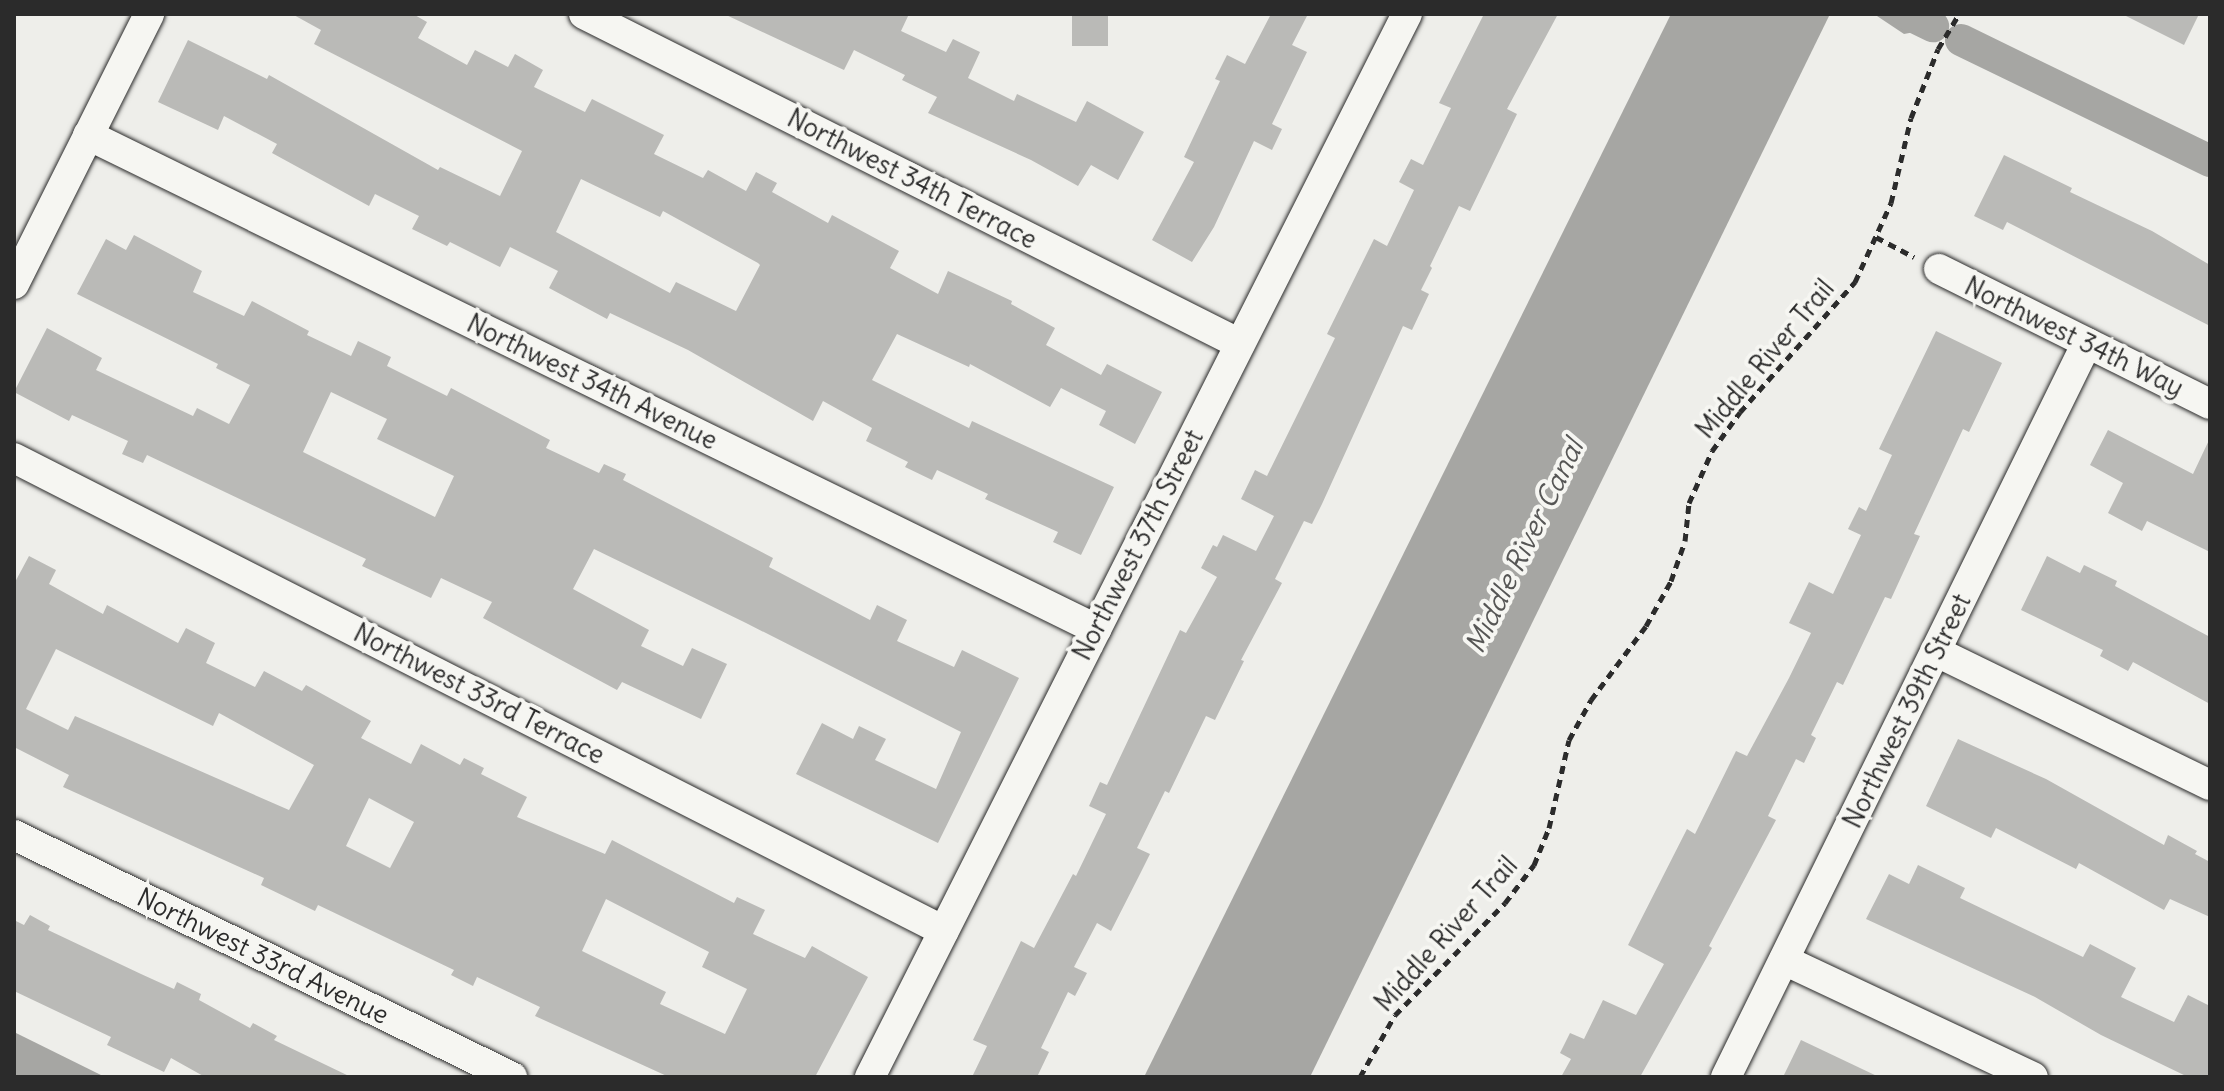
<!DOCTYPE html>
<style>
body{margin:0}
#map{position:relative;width:2224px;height:1091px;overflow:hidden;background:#eeeeea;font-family:Delius,sans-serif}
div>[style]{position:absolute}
.water>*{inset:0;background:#a6a6a3}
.canal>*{height:32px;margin:-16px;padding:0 16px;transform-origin:16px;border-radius:16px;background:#a6a6a3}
.building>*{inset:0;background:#babab7;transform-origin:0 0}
.path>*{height:5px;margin-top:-2.5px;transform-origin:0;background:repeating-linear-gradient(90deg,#2b2b2b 0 8px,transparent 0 14px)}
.roads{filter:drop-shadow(0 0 2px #2b2b2b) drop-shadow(0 0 2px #2b2b2b)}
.minor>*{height:30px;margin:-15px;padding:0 15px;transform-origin:15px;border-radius:15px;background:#f6f6f2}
span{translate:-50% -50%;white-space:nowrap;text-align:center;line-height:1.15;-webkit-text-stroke:8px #f6f6f2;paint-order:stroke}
.street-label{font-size:26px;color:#2b2b2b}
.water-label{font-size:28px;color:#565655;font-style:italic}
.frame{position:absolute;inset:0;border:16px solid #2b2b2b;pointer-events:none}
</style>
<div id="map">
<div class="water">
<i style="clip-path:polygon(1671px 14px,1830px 14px,1310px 1077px,1144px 1077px)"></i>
<i style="clip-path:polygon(1874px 14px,1933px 14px,1925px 30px,1904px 34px)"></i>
<i style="clip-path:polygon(14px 1032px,105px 1077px,14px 1077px)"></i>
</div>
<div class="canal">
<i style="left:1908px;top:14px;width:28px;rotate:26deg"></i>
<i style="left:1961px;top:40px;width:277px;rotate:25.9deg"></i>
</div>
<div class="building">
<i style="clip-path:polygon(evenodd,292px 14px,413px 14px,427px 22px,418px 38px,467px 65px,475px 50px,508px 67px,515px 54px,543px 70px,534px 87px,585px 112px,592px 99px,664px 135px,654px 154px,703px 178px,708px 170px,746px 191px,756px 172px,777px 183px,772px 192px,828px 223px,832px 215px,899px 251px,890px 268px,938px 294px,948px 271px,1012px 301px,1011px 304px,1055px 328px,1046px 345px,1101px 375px,1107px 364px,1162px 392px,1135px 444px,1099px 425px,1106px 411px,1061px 388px,1050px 407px,970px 364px,969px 367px,897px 334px,872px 380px,969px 428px,972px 421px,1114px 487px,1081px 555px,1053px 542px,1058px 532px,985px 499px,988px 494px,937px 470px,932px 480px,905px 467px,908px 462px,866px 441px,872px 428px,823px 401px,813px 421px,688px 350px,610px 313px,607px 319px,549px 288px,558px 271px,510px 247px,500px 267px,450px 242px,447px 246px,412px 229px,419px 216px,375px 194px,369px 206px,272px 153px,277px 144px,224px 116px,218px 130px,158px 102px,188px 40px,267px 79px,269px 75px,438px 170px,440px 167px,500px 196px,522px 151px,314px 44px,321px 30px,292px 14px,581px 179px,660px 217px,663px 211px,758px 263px,760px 265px,736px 311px,676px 282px,670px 293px,556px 232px,581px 179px)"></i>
<i style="clip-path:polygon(724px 14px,909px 14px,901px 31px,946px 52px,953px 39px,980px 52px,968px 78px,1014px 101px,1017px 94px,1076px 122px,1087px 101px,1144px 132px,1118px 180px,1091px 165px,1078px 186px,1031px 160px,928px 113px,937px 97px,902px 80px,905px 75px,854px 50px,844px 70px)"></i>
<i style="left:1072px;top:14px;width:36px;height:32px"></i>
<i style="clip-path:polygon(1271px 14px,1308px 14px,1292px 45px,1307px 52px,1272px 124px,1282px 129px,1272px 150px,1254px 141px,1214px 227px,1192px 262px,1152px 240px,1194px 162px,1184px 157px,1220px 81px,1215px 79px,1227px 55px,1245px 64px)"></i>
<i style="clip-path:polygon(1484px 14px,1558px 14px,1507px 109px,1517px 114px,1470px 211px,1459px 206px,1430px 266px,1432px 268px,1421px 290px,1429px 294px,1412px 330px,1403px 326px,1322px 504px,1312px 524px,1304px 521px,1275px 579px,1282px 583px,1241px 660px,1244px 661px,1215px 720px,1206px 716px,1169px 793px,1165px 791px,1137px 848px,1150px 854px,1140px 874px,1111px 931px,1097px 923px,1074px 967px,1087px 973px,1075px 996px,1068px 992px,1041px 1048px,1049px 1052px,1037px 1077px,972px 1077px,987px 1046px,973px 1040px,1021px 941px,1034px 948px,1073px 874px,1076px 876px,1106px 814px,1089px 806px,1100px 782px,1107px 785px,1180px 630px,1186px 633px,1217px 577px,1201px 568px,1213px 545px,1217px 547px,1223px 535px,1256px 551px,1274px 516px,1241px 499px,1255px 470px,1267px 476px,1335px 338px,1327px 334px,1374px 239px,1387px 246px,1414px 190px,1399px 182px,1411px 159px,1423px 165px,1451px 108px,1439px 103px)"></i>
<i style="clip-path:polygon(2122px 14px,2199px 14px,2184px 45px)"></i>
<i style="clip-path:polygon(2004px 155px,2072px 188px,2070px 192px,2152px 231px,2210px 265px,2210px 326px,2007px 222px,2003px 230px,1974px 216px)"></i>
<i style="clip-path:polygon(evenodd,134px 235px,202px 271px,193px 292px,244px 316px,252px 301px,309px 331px,307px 335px,351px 356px,358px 341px,391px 357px,387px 366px,447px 396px,451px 388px,550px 440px,546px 448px,599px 473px,604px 464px,626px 474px,623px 480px,773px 558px,769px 567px,870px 620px,877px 605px,907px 620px,897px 641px,954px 667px,962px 650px,1019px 678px,938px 843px,796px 774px,822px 723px,853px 739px,859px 726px,886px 739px,875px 760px,936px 789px,961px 732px,746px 623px,594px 549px,573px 589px,649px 630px,641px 646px,683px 666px,692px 648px,727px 664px,701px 719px,622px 682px,617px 690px,483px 618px,492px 602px,441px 578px,431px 598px,362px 566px,366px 559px,147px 455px,143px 463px,122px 454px,128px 441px,72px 415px,69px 421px,14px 392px,47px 328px,102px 358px,96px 370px,193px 416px,197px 408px,229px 424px,250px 385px,216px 368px,218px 364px,77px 294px,106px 239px,126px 250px,134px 235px,331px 392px,387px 419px,377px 439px,454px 476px,435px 517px,303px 452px,331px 392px)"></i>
<i style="clip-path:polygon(1936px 331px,2002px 363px,1969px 432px,1963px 429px,1914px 534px,1920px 536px,1891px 599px,1885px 597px,1843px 685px,1837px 682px,1811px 735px,1816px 738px,1804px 763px,1796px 759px,1768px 816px,1776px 820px,1709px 946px,1712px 948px,1640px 1077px,1561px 1077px,1571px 1059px,1560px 1053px,1570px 1033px,1584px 1039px,1603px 1000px,1636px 1015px,1664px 964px,1628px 945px,1687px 829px,1695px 834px,1736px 751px,1747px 756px,1789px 678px,1811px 633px,1789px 623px,1809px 582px,1833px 594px,1861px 535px,1848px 529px,1859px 507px,1866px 511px,1892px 455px,1879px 449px)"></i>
<i style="clip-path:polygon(2108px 430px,2193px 474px,2210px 438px,2210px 552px,2147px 521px,2142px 531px,2108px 513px,2123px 483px,2090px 465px)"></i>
<i style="clip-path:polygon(evenodd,29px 556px,56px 570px,49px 584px,103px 614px,107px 605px,178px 643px,186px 628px,215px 643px,206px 663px,255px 687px,264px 671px,302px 691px,306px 685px,371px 721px,361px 738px,411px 764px,421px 744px,460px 765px,464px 758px,484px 768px,481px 774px,527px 797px,517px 817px,605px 854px,612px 840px,734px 903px,737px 897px,765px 910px,753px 934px,805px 958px,812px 946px,868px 977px,815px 1077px,669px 1077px,535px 1016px,540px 1007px,477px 977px,473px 986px,451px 975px,454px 970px,318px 905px,315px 911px,261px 885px,264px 878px,63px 787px,69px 775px,14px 747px,14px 584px,29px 556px,56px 649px,213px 726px,219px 713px,314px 765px,289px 810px,75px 716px,68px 730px,26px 709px,56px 649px,29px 556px,369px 798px,414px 822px,390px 868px,346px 846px,369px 798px,29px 556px,606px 899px,709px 952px,702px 967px,747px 989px,725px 1034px,660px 1004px,666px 992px,582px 951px,606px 899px)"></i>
<i style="clip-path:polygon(2047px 556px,2080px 573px,2084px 565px,2117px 581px,2115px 586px,2210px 637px,2210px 704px,2133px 662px,2128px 671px,2100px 656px,2103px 650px,2021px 610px)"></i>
<i style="clip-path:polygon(1958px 739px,2046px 779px,2164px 845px,2168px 835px,2197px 851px,2195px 854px,2210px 862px,2210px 917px,2170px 899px,2164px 910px,2079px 863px,2076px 869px,1996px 828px,1991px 838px,1926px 806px)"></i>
<i style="clip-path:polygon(1918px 865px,1965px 888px,1960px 898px,2083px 957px,2090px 944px,2136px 968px,2121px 997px,2174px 1022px,2188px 995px,2210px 1006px,2210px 1077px,2188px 1077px,2101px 1035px,2035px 997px,1866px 919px,1889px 874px,1909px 884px)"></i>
<i style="clip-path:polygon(30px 915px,50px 926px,48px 930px,141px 974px,174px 989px,177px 982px,201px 994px,199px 1000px,250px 1028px,253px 1023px,277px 1036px,274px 1040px,351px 1077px,205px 1077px,171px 1058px,164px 1072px,107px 1045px,111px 1037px,14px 991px,14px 920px,24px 925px)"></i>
<i style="clip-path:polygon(1801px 1040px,1879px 1077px,1783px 1077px)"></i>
</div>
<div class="path">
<i style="left:1876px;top:237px;width:43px;rotate:27.8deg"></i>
<i style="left:1360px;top:1077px;width:71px;rotate:-60.6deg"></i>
<i style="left:1395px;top:1015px;width:157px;rotate:-45.5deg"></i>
<i style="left:1505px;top:903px;width:48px;rotate:-52.7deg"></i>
<i style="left:1534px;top:865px;width:40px;rotate:-68deg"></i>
<i style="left:1549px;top:828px;width:90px;rotate:-77.2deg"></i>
<i style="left:1569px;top:740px;width:46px;rotate:-61.2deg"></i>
<i style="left:1591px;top:700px;width:92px;rotate:-53.4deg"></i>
<i style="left:1646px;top:626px;width:51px;rotate:-60.9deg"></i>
<i style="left:1671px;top:581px;width:42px;rotate:-70.7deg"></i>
<i style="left:1685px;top:541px;width:38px;rotate:-84deg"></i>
<i style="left:1689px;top:503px;width:57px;rotate:-66.1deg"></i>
<i style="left:1712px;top:451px;width:48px;rotate:-54.3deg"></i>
<i style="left:1740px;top:412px;width:174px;rotate:-48.5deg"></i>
<i style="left:1855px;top:282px;width:87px;rotate:-65.5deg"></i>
<i style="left:1891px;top:203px;width:87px;rotate:-76.8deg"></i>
<i style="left:1911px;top:118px;width:74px;rotate:-68.6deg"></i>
<i style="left:1938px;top:49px;width:41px;rotate:-59deg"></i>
</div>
<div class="roads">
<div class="minor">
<i style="left:584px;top:14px;width:734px;rotate:26.7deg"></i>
<i style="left:88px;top:135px;width:1123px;rotate:26.11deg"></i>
<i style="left:1939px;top:269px;width:303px;rotate:26.5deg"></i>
<i style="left:14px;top:284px;width:302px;rotate:-63.4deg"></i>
<i style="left:14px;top:458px;width:1043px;rotate:26.96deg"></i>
<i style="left:1937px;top:652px;width:304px;rotate:26deg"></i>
<i style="left:14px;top:835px;width:554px;rotate:25.92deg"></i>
<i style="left:1784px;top:960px;width:275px;rotate:25.2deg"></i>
<i style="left:870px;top:1077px;width:1191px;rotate:-63.2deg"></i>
<i style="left:1726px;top:1077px;width:818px;rotate:-63.81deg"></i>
</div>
</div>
<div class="street-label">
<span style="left:912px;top:179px;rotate:27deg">Northwest 34th Terrace</span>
<span style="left:2074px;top:337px;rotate:26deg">Northwest 34th Way</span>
<span style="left:1765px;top:359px;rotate:-50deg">Middle River Trail</span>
<span style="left:592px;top:382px;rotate:26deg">Northwest 34th Avenue</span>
<span style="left:1138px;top:545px;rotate:-63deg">Northwest 37th Street</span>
<span style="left:479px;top:694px;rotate:27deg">Northwest 33rd Terrace</span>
<span style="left:1907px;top:711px;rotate:-64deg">Northwest 39th Street</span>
<span style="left:1446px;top:934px;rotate:-48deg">Middle River Trail</span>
<span style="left:263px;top:956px;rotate:26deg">Northwest 33rd Avenue</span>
</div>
<div class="water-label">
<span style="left:1524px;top:546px;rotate:-64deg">Middle River Canal</span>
</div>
<div class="frame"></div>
</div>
